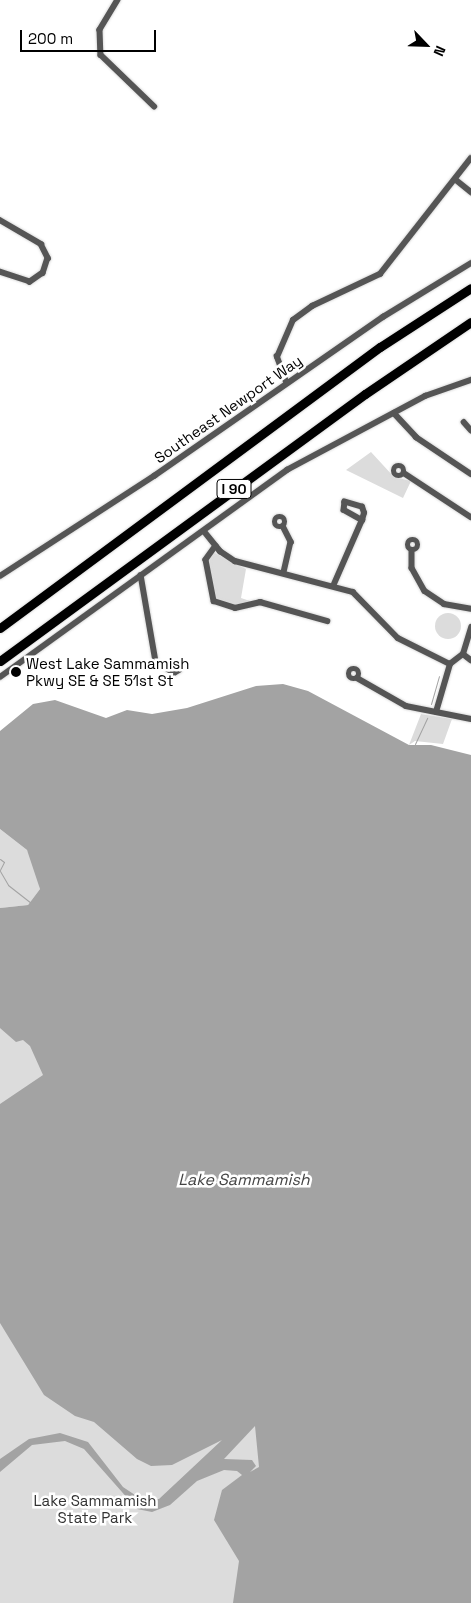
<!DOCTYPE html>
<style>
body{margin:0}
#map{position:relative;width:471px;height:1603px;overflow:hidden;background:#fff;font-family:"Space Grotesk",sans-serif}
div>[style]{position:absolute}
.green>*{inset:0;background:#dcdcdc}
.round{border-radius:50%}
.water>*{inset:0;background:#a3a3a3}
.stream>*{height:1px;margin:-0.5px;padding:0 0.5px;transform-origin:0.5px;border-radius:0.5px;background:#a3a3a3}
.roads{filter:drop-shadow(0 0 1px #dbdbdb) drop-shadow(0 0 1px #dbdbdb)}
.minor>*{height:5.5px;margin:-2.75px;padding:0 2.75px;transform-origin:2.75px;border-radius:2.75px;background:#555}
.minor>.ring{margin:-2.75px;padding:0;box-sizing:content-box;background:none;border:5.5px solid #555;border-radius:50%}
.highway>*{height:9px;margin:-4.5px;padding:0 4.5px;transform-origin:4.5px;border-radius:4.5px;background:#000}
.dots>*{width:14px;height:14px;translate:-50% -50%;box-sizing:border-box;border:2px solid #fff;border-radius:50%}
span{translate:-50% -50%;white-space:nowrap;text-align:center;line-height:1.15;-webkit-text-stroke:5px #fff;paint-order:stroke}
.shield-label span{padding:1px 4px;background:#fff;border:1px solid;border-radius:4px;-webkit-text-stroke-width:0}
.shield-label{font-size:14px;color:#000;font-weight:700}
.street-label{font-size:15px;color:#000}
.poi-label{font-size:15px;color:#000}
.left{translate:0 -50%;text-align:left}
.park-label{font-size:15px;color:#333}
.water-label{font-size:16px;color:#444;font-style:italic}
.north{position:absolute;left:401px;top:20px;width:50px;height:50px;-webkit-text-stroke:4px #fff;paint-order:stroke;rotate:114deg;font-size:14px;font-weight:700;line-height:20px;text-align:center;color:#000}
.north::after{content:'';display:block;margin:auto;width:18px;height:22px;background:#000;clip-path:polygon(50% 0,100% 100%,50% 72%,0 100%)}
.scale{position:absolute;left:20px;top:30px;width:136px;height:22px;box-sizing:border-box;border:2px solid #000;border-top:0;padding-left:6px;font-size:15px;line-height:18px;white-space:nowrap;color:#000;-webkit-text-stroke:4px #fff;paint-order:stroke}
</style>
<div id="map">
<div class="green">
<i style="clip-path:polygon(371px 452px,394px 477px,411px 481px,403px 498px,346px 470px)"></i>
<i style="clip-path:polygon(211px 551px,246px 569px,241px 598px,253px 602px,238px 607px,212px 599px,206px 562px)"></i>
<i class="round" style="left:435px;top:613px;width:26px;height:26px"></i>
<i style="clip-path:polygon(421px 714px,452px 719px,443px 744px,415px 741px,409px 745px)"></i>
<i style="clip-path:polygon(0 829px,27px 850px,37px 870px,40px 889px,28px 905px,0 908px)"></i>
<i style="clip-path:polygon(0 970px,66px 1040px,0 1149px)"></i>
<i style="clip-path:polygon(0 1277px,270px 1408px,260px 1603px,0 1603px)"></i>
</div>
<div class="water">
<i style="clip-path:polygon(evenodd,283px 684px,308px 691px,409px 745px,431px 745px,471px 755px,471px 1603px,233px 1603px,239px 1561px,214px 1520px,222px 1490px,242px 1475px,237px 1471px,224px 1470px,197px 1481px,170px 1505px,152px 1512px,137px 1509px,84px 1449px,65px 1441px,32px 1445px,0 1472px,0 1459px,29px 1439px,60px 1433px,88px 1442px,123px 1487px,141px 1499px,159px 1499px,222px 1440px,172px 1465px,151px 1466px,137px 1459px,94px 1422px,75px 1416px,44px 1395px,0 1323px,0 1104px,43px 1075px,30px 1046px,23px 1040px,16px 1042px,0 1028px,0 908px,28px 905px,40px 889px,27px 850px,0 829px,0 731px,33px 704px,55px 700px,106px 718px,127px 710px,152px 714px,187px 708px,256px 686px,283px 684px,255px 1426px,259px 1467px,250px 1472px,256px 1466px,252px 1460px,224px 1459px,255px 1426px)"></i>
</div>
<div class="stream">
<i style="left:431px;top:704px;width:29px;rotate:-74deg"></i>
<i style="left:415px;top:744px;width:29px;rotate:-65deg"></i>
<i style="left:0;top:859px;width:5px;rotate:37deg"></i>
<i style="left:4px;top:862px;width:9px;rotate:117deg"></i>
<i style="left:0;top:871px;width:16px;rotate:60deg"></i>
<i style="left:8px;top:885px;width:28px;rotate:38deg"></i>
</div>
<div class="roads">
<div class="minor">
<i style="left:118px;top:0;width:35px;rotate:121deg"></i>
<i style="left:100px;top:30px;width:25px;rotate:88deg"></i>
<i style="left:101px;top:55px;width:74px;rotate:43.9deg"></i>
<i style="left:455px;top:179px;width:21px;rotate:39deg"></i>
<i style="left:0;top:220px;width:48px;rotate:30.3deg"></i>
<i style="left:41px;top:244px;width:16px;rotate:63deg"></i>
<i style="left:48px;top:258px;width:16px;rotate:108deg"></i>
<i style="left:43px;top:273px;width:16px;rotate:145deg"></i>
<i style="left:30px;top:282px;width:32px;rotate:-162deg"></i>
<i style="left:286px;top:382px;width:27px;rotate:-110deg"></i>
<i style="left:277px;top:357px;width:40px;rotate:-66.6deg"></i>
<i style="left:293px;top:320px;width:24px;rotate:-36deg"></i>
<i style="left:312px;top:306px;width:75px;rotate:-25.2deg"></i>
<i style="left:380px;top:274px;width:147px;rotate:-51.9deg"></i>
<i style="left:394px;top:413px;width:33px;rotate:47deg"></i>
<i style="left:416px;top:437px;width:66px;rotate:33.9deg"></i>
<i style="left:464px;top:422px;width:11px;rotate:49deg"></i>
<i class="ring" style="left:394px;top:466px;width:4.5px;height:4.5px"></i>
<i style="left:404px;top:473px;width:80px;rotate:33.3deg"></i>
<i class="ring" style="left:275px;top:517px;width:4.5px;height:4.5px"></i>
<i style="left:283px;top:526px;width:18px;rotate:63deg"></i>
<i style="left:291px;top:542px;width:32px;rotate:103deg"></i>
<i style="left:204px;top:531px;width:26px;rotate:51deg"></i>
<i style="left:220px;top:551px;width:18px;rotate:34deg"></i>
<i style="left:235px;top:561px;width:122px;rotate:14.7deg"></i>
<i style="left:353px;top:592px;width:64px;rotate:45.6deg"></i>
<i style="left:398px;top:638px;width:58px;rotate:26.6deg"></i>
<i class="ring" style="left:408px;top:540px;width:4.5px;height:4.5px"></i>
<i style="left:216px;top:546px;width:17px;rotate:126deg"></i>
<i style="left:206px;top:560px;width:42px;rotate:79deg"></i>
<i style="left:214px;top:601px;width:22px;rotate:18deg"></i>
<i style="left:235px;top:608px;width:26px;rotate:-13deg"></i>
<i style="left:260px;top:602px;width:70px;rotate:15.8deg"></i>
<i style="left:412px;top:550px;width:18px;rotate:90deg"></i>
<i style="left:412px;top:568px;width:26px;rotate:61deg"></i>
<i style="left:425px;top:591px;width:23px;rotate:34deg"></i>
<i style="left:444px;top:604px;width:27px;rotate:10deg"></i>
<i style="left:141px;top:575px;width:88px;rotate:80.2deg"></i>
<i style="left:156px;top:662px;width:21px;rotate:31deg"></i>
<i style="left:174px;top:673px;width:6px;rotate:-31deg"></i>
<i style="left:179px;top:670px;width:6px;rotate:-121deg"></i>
<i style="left:176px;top:665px;width:11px;rotate:175deg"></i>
<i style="left:0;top:576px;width:184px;rotate:-33deg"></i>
<i style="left:154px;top:476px;width:279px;rotate:-34.8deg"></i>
<i style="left:383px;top:317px;width:103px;rotate:-31.5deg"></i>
<i style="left:334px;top:584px;width:70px;rotate:-66.4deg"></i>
<i style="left:362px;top:520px;width:7px;rotate:-74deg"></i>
<i style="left:364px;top:513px;width:6px;rotate:-108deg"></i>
<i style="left:362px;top:507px;width:18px;rotate:-164deg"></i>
<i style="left:345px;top:502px;width:8px;rotate:97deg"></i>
<i style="left:344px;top:510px;width:21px;rotate:29deg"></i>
<i style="left:463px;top:654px;width:10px;rotate:37deg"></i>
<i class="ring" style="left:349px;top:669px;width:4.5px;height:4.5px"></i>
<i style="left:0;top:677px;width:354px;rotate:-35.8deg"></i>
<i style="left:287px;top:470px;width:157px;rotate:-28.2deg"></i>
<i style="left:425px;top:396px;width:49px;rotate:-19.2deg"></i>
<i style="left:357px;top:678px;width:56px;rotate:29.7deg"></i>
<i style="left:406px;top:706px;width:66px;rotate:11.3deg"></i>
<i style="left:436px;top:712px;width:50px;rotate:-73.7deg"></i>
<i style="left:450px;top:664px;width:16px;rotate:-38deg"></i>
<i style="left:463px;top:654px;width:28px;rotate:-73deg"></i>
</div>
<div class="highway">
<i style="left:0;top:628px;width:473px;rotate:-36.5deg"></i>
<i style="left:380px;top:347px;width:108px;rotate:-33deg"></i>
<i style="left:0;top:661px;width:452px;rotate:-36.2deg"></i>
<i style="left:365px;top:394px;width:128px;rotate:-34.2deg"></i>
</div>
</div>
<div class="dots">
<i style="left:16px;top:672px;background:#000"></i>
</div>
<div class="shield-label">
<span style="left:234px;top:489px">I 90</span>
</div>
<div class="street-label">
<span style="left:228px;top:409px;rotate:-35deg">Southeast Newport Way</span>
</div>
<div class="poi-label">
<span class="left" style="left:26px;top:672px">West Lake Sammamish<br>Pkwy SE &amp; SE 51st St</span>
</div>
<div class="park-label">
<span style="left:95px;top:1509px">Lake Sammamish<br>State Park</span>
</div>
<div class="water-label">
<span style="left:244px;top:1180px">Lake Sammamish</span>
</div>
<div class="north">N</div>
<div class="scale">200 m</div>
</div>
